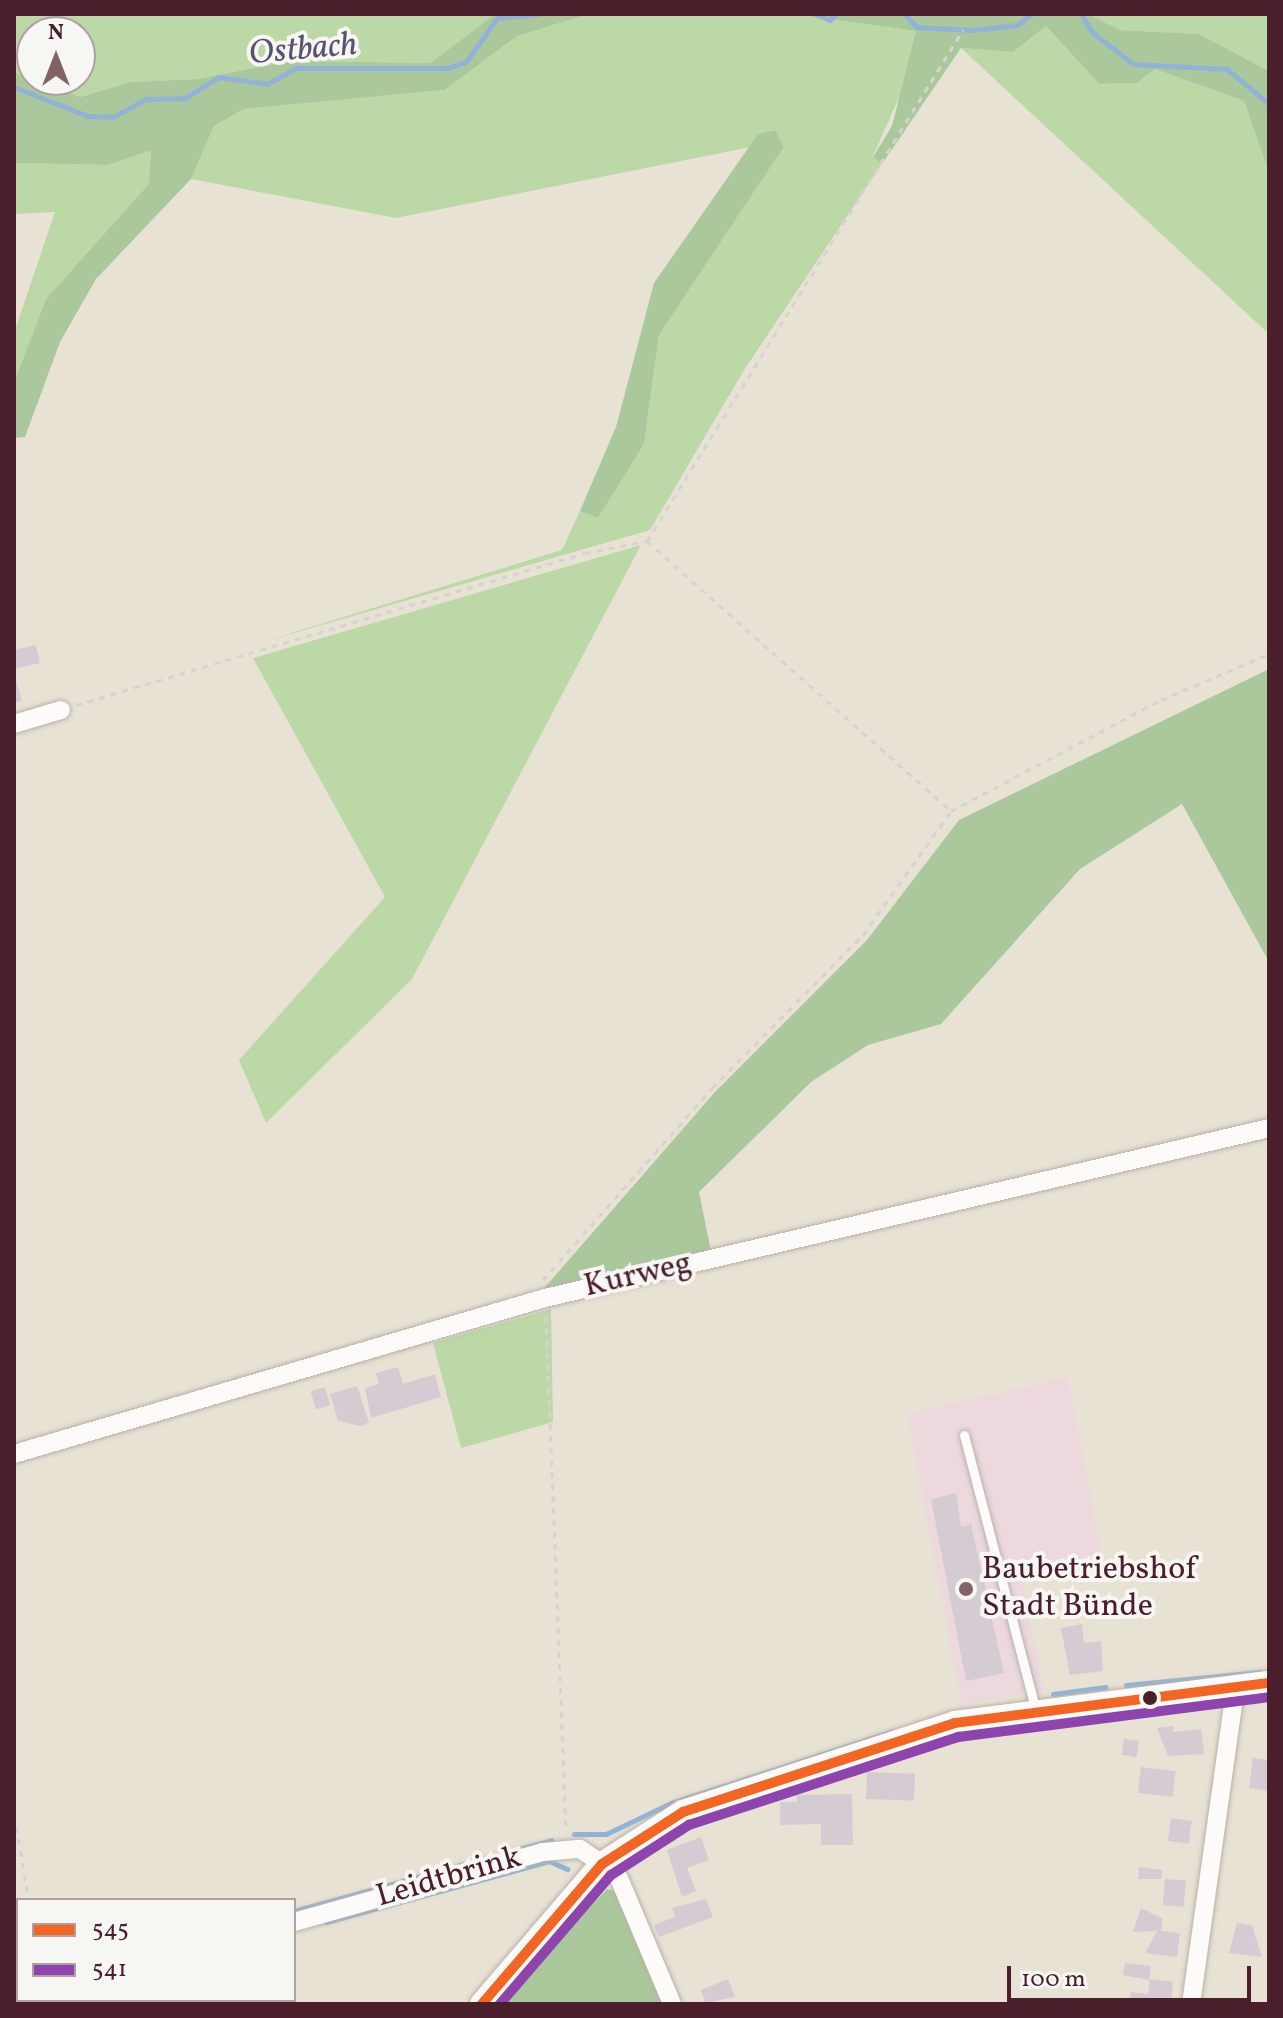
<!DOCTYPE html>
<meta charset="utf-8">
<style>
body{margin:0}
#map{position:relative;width:1283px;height:2018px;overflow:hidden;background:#e8e2d4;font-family:Vollkorn,serif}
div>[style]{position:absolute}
.built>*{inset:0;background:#ecd8dd}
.green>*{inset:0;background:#bbd8a6}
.forest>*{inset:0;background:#abc89c}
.stream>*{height:5px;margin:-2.5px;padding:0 2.5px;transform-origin:2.5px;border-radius:2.5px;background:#92b3d7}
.building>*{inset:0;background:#d5cbd3;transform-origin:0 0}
.path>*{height:3px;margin-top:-1.5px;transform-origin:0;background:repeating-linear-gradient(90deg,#d7d3d0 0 6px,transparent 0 12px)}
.roads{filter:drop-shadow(0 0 2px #b9b1aa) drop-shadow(0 0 2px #b9b1aa)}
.service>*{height:9px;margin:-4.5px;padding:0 4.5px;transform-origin:4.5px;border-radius:4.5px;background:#fcfbf9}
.minor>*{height:18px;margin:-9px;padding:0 9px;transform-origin:9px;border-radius:9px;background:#fcfbf9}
.tertiary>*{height:24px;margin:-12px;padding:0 12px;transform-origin:12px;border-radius:12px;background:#fcfbf9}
.bus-1>*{height:10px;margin:-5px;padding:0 5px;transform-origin:5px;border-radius:5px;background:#f26522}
.bus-2>*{height:10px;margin:-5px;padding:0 5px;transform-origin:5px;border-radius:5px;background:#8e44ad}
.dots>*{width:22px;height:22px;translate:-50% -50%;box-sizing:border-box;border:4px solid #f6f6f2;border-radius:50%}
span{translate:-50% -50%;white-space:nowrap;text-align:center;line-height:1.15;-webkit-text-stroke:8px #f6f6f2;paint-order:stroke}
.street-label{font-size:32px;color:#4a1f2b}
.poi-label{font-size:32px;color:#4a1f2b}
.left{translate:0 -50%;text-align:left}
.water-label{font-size:34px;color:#585270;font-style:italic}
.frame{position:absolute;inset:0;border:16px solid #4a1f2b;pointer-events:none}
.legend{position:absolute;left:16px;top:1898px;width:280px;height:104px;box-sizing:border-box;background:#f6f6f2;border:2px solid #b1a0a2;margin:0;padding:10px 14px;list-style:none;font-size:24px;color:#4a1f2b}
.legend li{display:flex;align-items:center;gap:16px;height:40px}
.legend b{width:40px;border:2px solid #b1a0a2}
.north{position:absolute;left:16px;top:16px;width:80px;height:80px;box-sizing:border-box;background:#f6f6f2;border:2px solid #b1a0a2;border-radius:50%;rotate:0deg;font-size:22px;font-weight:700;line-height:32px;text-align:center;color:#4a1f2b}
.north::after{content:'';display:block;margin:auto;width:28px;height:36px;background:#816366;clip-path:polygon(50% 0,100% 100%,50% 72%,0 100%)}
.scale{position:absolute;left:1007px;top:1966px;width:244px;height:36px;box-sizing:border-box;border:4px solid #4a1f2b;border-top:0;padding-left:10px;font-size:24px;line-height:28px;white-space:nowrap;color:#4a1f2b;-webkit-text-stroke:6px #f6f6f2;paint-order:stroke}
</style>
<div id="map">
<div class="built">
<i style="clip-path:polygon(1068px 1377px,1104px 1568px,1022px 1583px,1044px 1689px,962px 1705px,907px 1414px)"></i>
</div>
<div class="green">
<i style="clip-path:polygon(14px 14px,495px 14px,432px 63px,289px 61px,198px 79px,130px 82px,80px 97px,35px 80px,80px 80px,80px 32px,32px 32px,32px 79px,14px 72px)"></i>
<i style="clip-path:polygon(793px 14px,916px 31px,909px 75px,873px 156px,882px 164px,744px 370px,650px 530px,249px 646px,562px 550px,580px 511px,598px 518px,644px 444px,659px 335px,784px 147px,774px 130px,758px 134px,756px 146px,396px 218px,191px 179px,214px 126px,244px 109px,445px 90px,517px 36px,579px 15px)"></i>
<i style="clip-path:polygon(1088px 14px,1269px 14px,1269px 71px,1199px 34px,1118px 30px)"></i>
<i style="clip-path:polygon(1046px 26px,1099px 84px,1137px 83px,1155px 69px,1244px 101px,1269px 173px,1269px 334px,961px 48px,1013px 52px)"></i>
<i style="clip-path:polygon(151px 149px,150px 184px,46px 299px,14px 382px,14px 333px,55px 212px,14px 214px,14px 163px,108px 165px)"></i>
<i style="clip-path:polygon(641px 545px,412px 979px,266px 1123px,239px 1060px,385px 897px,253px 658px)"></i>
<i style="clip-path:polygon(551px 1309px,553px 1422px,461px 1448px,433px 1343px)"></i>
</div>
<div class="forest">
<i style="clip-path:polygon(495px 14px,588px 14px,517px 36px,445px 90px,244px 109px,214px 126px,191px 179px,96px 279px,60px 342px,25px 437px,14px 438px,14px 382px,46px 299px,149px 184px,151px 150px,108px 165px,14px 163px,14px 72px,80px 97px,130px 82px,198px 79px,289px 61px,431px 63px)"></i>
<i style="clip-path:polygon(793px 14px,1088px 14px,1119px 30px,1199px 34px,1269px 71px,1269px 173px,1244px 101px,1155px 69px,1137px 83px,1099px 84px,1046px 26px,1013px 52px,961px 48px,882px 164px,873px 157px,892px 126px,916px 31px)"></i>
<i style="clip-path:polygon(775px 130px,784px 147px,659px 335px,644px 444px,598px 518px,580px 511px,616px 427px,654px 283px,758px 134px)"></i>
<i style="clip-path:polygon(1269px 669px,1269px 962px,1182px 804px,1080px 869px,941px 1024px,868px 1045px,811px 1082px,699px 1192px,711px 1251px,540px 1293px,715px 1092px,867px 940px,959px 820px)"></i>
<i style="clip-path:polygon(607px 1889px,619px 1892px,664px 2004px,498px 2004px)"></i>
</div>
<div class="stream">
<i style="left:815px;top:14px;width:16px;rotate:22deg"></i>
<i style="left:830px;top:20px;width:8px;rotate:-45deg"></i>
<i style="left:904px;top:14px;width:18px;rotate:45deg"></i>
<i style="left:917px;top:27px;width:57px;rotate:3deg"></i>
<i style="left:974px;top:30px;width:43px;rotate:-6.6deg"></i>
<i style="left:1017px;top:25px;width:18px;rotate:-38deg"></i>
<i style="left:1081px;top:14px;width:21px;rotate:59deg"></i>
<i style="left:1092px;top:32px;width:52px;rotate:38deg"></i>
<i style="left:1133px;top:64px;width:94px;rotate:3deg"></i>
<i style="left:1227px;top:69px;width:55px;rotate:39.8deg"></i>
<i style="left:14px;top:87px;width:79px;rotate:21.4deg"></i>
<i style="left:88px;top:116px;width:25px;rotate:2deg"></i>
<i style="left:113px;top:117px;width:38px;rotate:-29deg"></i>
<i style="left:146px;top:99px;width:39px;rotate:-1deg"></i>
<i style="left:185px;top:98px;width:40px;rotate:-32deg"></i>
<i style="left:219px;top:77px;width:49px;rotate:8.3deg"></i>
<i style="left:267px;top:84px;width:33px;rotate:-29deg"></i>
<i style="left:296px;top:68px;width:151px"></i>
<i style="left:447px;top:68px;width:20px;rotate:-18deg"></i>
<i style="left:466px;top:62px;width:54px;rotate:-54.8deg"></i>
<i style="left:497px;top:18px;width:43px;rotate:-5.3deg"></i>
<i style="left:1126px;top:1685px;width:135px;rotate:-5.5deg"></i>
<i style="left:1053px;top:1694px;width:53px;rotate:-7.5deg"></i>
<i style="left:574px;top:1834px;width:32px"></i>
<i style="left:606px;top:1834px;width:72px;rotate:-25.5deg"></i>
<i style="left:671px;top:1803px;width:231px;rotate:-17.9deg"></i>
<i style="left:294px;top:1911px;width:267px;rotate:-15.4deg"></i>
<i style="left:326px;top:1922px;width:231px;rotate:-15.3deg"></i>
<i style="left:549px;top:1861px;width:20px;rotate:24deg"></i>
<i style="left:14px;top:1990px;width:4px;rotate:-14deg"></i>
</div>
<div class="building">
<i style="clip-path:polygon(36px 645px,40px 663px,14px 669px,14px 650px)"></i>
<i style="clip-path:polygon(14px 673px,22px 701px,14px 703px)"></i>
<i style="clip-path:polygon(398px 1367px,403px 1384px,435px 1374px,441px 1397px,371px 1418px,365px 1388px,379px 1384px,376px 1373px)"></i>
<i style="clip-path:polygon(357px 1386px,369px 1423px,360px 1426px,338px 1421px,330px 1394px)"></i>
<i style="left:325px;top:1387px;width:19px;height:15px;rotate:74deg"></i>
<i style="clip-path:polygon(956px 1493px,961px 1527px,971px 1524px,1004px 1673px,966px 1681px,931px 1499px)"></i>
<i style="clip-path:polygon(1082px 1624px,1084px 1643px,1101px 1641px,1103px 1671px,1070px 1675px,1061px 1628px)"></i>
<i style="clip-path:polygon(1174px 1726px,1173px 1732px,1201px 1729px,1204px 1754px,1168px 1756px,1157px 1728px)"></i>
<i style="left:1124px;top:1739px;width:15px;height:16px;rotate:8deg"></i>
<i style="clip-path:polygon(1253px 1758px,1269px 1760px,1269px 1791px,1249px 1788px)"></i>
<i style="left:1141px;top:1767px;width:35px;height:26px;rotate:7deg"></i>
<i style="left:867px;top:1772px;width:48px;height:27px;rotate:2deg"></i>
<i style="clip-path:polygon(852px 1794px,853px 1845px,821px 1845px,821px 1824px,780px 1825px,780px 1802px,797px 1802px,797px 1795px)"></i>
<i style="left:1171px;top:1818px;width:21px;height:23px;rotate:8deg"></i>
<i style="clip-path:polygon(701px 1837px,709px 1860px,687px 1868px,696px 1891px,682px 1897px,667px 1850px)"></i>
<i style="clip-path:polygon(1139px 1867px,1162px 1870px,1161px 1879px,1138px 1879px)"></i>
<i style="left:1165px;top:1879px;width:21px;height:26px;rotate:5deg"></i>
<i style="clip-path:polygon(706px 1899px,713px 1917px,659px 1937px,654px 1925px,675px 1917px,672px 1908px)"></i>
<i style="clip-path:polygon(1141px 1908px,1163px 1919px,1161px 1931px,1180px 1933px,1177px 1957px,1145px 1953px,1157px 1931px,1133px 1932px)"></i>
<i style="clip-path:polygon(1237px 1923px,1252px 1925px,1262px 1957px,1229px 1953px)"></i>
<i style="clip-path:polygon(1125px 1963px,1151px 1966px,1149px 1980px,1123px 1975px)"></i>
<i style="clip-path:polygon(728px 1979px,735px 1997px,699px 2004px,705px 2001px,701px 1990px)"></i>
<i style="clip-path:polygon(1150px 1979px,1173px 1982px,1171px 2004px,1129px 2004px,1131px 1992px,1148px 1994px)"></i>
</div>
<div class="path">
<i style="left:647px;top:541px;width:407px;rotate:41.6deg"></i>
<i style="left:76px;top:705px;width:531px;rotate:-16.63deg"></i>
<i style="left:585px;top:553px;width:63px;rotate:-11deg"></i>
<i style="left:647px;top:541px;width:601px;rotate:-58.27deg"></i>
<i style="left:543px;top:1280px;width:256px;rotate:-48.6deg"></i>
<i style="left:712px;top:1088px;width:215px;rotate:-45.4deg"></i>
<i style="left:863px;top:935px;width:152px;rotate:-54.6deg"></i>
<i style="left:951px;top:811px;width:238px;rotate:-27.9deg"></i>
<i style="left:1161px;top:700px;width:117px;rotate:-23.1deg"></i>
<i style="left:546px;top:1316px;width:516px;rotate:87.78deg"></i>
<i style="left:14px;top:1815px;width:86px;rotate:80deg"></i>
<i style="left:47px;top:2000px;width:4px;rotate:90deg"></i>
</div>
<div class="roads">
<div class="service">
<i style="left:964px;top:1435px;width:282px;rotate:75.4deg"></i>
</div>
<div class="minor">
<i style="left:14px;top:724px;width:49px;rotate:-16.6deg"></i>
<i style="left:14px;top:1454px;width:553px;rotate:-16.37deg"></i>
<i style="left:545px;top:1298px;width:744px;rotate:-13.21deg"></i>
<i style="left:610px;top:1857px;width:160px;rotate:67.1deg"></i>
<i style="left:294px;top:1922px;width:259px;rotate:-15.7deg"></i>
<i style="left:543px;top:1852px;width:37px;rotate:-5deg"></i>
<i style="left:580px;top:1849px;width:27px;rotate:34deg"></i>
<i style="left:14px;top:2001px;width:4px;rotate:-14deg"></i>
<i style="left:1191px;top:2004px;width:322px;rotate:-82deg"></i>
</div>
<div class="tertiary">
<i style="left:482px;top:2004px;width:184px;rotate:-49.4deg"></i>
<i style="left:602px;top:1864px;width:96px;rotate:-32.7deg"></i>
<i style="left:683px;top:1812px;width:286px;rotate:-18.1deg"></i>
<i style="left:955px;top:1723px;width:317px;rotate:-7.3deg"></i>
</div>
</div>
<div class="bus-1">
<i style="left:482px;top:2004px;width:184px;rotate:-49.4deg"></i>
<i style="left:602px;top:1864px;width:96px;rotate:-32.7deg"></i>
<i style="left:683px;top:1812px;width:286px;rotate:-18.1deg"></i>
<i style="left:955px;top:1723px;width:317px;rotate:-7.3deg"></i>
</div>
<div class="bus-2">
<i style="left:500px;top:2004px;width:170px;rotate:-49.3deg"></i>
<i style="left:611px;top:1875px;width:93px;rotate:-32.7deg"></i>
<i style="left:689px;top:1825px;width:283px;rotate:-18.1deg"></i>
<i style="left:958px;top:1737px;width:314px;rotate:-7.3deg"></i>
</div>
<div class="dots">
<i style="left:966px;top:1589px;background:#816366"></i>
<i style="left:1150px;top:1698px;background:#4a1f2b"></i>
</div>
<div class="street-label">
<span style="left:638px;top:1276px;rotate:-13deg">Kurweg</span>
<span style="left:449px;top:1878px;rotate:-16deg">Leidtbrink</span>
</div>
<div class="poi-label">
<span class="left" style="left:982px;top:1589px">Baubetriebshof<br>Stadt Bünde</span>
</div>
<div class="water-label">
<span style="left:303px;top:50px;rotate:-5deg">Ostbach</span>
</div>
<div class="frame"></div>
<ul class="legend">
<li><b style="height:10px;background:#f26522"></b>545</li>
<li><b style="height:10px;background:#8e44ad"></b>541</li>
</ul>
<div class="north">N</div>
<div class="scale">100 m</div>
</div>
